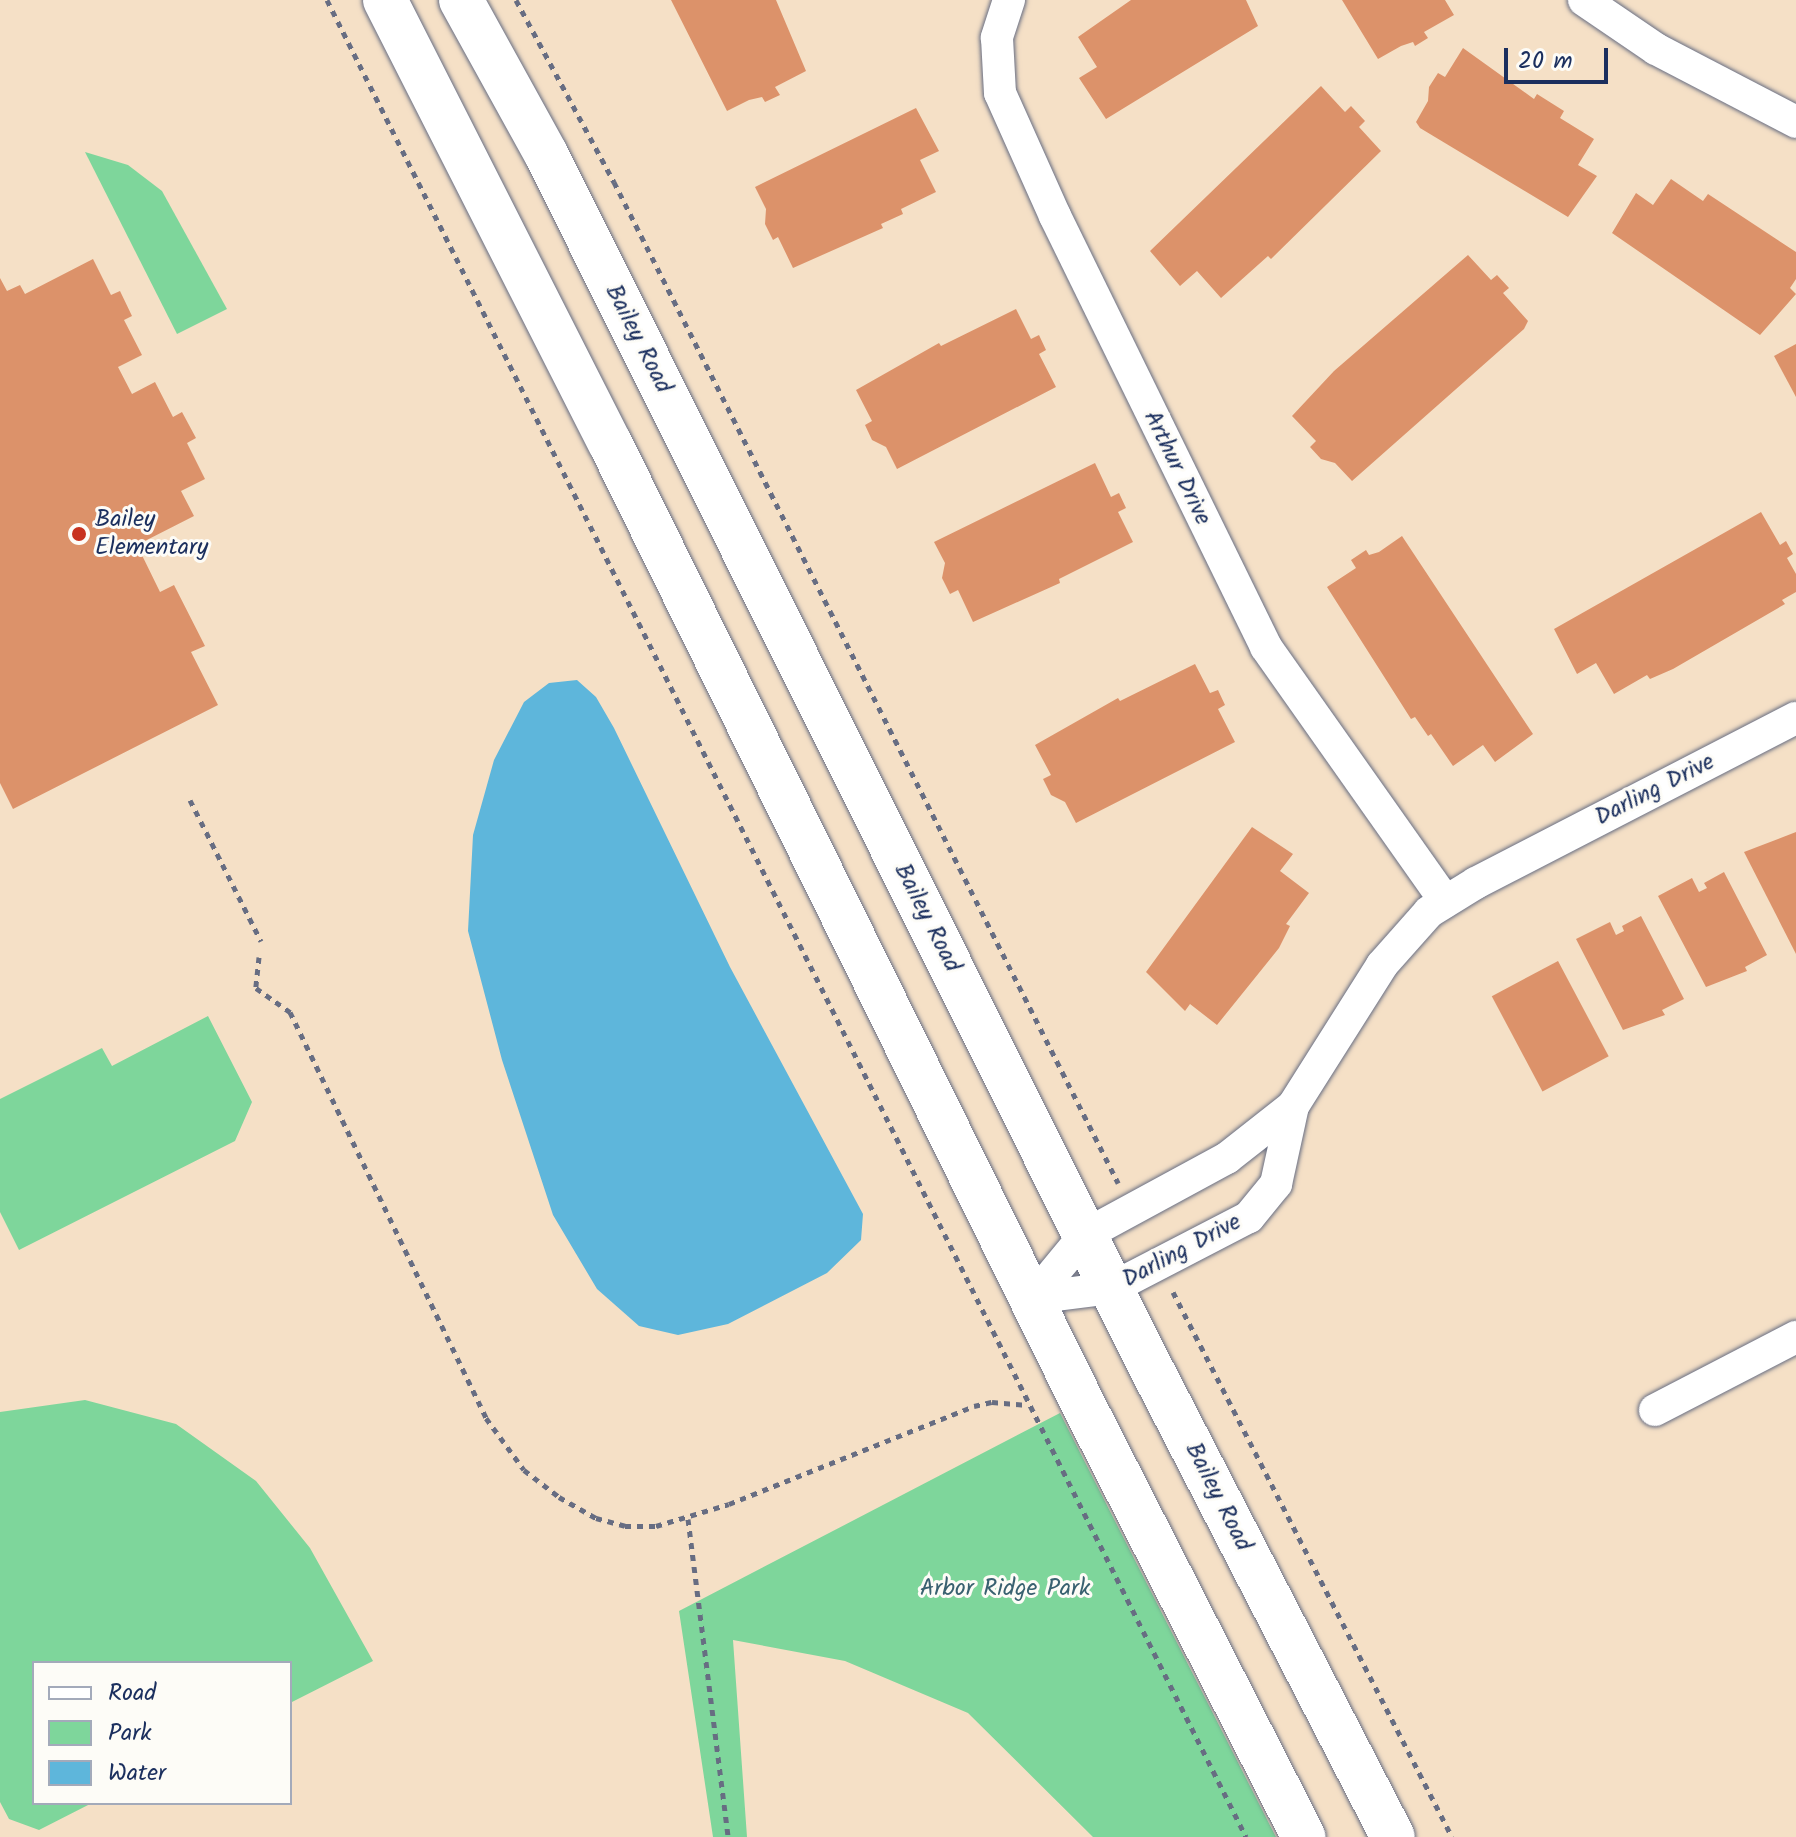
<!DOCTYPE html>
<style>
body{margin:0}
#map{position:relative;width:1796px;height:1837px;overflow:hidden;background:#f5e0c6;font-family:Kalam,sans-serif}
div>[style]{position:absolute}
.green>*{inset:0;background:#7ed69b}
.water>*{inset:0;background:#5eb6db}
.building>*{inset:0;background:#dc926a;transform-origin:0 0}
.path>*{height:5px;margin-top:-2.5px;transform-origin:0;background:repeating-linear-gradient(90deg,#676d82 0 6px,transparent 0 12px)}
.roads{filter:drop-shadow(0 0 2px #676d82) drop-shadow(0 0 2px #676d82)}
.street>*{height:32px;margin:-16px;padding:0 16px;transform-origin:16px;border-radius:16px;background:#fff}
.secondary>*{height:44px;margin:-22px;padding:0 22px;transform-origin:22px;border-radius:22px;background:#fff}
.dots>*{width:22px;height:22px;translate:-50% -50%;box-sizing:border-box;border:4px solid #fdfcf7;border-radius:50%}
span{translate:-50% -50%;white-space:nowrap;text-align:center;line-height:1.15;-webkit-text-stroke:6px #fdfcf7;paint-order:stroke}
.street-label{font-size:24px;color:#1b2f5e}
.poi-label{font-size:24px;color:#1b2f5e}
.left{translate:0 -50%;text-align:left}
.park-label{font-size:24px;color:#396170}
.legend{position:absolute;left:32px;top:1661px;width:260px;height:144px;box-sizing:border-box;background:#fdfcf7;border:2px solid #a3aaba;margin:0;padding:10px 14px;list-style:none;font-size:24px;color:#1b2f5e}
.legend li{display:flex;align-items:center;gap:16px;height:40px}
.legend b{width:40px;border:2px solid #a3aaba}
.scale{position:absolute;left:1504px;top:48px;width:104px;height:36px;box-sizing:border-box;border:4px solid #1b2f5e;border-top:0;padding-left:10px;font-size:24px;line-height:28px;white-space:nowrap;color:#1b2f5e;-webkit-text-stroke:6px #fdfcf7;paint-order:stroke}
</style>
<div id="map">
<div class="green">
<i style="clip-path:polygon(85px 152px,128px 165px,162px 191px,227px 309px,177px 334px)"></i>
<i style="clip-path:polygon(208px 1016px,252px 1102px,235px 1141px,19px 1250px,0 1212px,0 1099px,102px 1048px,112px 1066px)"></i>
<i style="clip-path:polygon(85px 1400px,176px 1424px,256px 1481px,310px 1548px,373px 1661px,290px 1703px,290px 1663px,34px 1663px,34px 1803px,92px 1803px,39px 1830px,9px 1819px,0 1802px,0 1412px)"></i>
<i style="clip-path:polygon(1060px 1413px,1276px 1837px,1093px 1837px,968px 1713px,845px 1661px,733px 1640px,747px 1837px,713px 1837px,679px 1611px)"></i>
</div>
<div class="water">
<i style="clip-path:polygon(577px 680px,596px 697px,614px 728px,730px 967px,863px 1214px,861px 1240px,827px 1273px,728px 1324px,678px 1335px,639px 1326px,597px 1289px,553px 1215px,502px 1060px,468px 931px,473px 835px,494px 760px,524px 702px,549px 683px)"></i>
</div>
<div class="building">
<i style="clip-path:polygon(671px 0,776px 0,806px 71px,775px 87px,780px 95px,765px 102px,762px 97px,749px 100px,727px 111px)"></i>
<i style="clip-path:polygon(1131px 0,1246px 0,1258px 26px,1106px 119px,1079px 78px,1097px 67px,1078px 37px)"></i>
<i style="clip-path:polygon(1342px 0,1445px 0,1454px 15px,1424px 32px,1428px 38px,1415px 46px,1413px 42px,1401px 46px,1378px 59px)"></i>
<i style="clip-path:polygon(1463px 48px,1534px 99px,1537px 94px,1564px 111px,1560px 118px,1594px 139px,1578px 165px,1597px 176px,1568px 217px,1420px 128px,1416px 122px,1428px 101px,1429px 87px,1438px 73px,1445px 77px)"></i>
<i style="clip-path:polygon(1321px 86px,1345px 112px,1351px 106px,1365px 121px,1359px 127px,1381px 151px,1271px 259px,1268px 256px,1221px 298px,1197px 271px,1180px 286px,1150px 251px)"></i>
<i style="clip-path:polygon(916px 108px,939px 151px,920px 160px,936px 192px,901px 209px,903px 214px,881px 224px,883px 228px,793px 268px,778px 237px,773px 240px,765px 224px,766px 209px,755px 187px)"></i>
<i style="clip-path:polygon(1671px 179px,1703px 201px,1708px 194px,1796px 252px,1796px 279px,1790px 288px,1796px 294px,1760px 335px,1612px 233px,1636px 193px,1653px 205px)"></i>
<i style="clip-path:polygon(1468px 255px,1491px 280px,1497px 275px,1509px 288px,1503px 293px,1528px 321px,1524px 329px,1352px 481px,1335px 463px,1321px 459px,1310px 447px,1316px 441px,1292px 416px,1334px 371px)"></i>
<i style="clip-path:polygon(93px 259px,111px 295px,120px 291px,132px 316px,124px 320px,142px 355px,118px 367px,132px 394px,155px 382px,173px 417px,182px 412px,196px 438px,187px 443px,205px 479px,181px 491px,194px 516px,137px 545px,160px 592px,174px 585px,205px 646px,191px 652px,218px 705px,13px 809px,0 783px,0 278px,7px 291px,20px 285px,25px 294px)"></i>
<i style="clip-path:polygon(1016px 309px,1031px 339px,1039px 335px,1046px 350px,1039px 354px,1056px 387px,897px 469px,886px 447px,872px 440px,865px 425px,872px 421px,856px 390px,939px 343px,941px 346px)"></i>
<i style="clip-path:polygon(1796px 344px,1796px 397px,1774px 356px)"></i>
<i style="clip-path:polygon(1095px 463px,1111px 497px,1119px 493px,1126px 508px,1118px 512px,1133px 542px,1059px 579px,1060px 583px,973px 622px,958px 590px,950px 594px,942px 578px,945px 563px,934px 542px)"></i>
<i style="clip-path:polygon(1761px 512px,1780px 545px,1786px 541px,1793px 554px,1787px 558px,1796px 574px,1796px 592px,1782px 600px,1785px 604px,1673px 669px,1650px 679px,1647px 675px,1614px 694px,1596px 663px,1577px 674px,1554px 629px)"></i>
<i style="clip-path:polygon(1402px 536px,1533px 734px,1495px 762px,1483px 745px,1453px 766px,1431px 734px,1428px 736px,1415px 717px,1411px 719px,1327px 587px,1356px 568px,1351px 560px,1366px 550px,1369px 555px,1379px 552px)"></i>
<i style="clip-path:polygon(1195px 664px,1210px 693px,1218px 690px,1225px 705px,1218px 709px,1235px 742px,1076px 823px,1065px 802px,1051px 795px,1043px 779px,1051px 775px,1035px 745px,1118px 698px,1120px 701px)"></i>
<i style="clip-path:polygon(1252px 827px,1293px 854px,1280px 871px,1309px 893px,1286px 924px,1290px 926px,1279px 948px,1217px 1025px,1190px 1004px,1185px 1011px,1146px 972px)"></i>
<i style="clip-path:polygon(1796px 832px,1796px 954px,1744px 852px)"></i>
<i style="clip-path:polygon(1724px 872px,1767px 955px,1745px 967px,1747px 971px,1706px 987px,1658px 896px,1692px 878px,1699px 892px,1707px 888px,1704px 883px)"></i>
<i style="clip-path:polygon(1641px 916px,1684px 999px,1662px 1010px,1665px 1015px,1623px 1030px,1576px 939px,1610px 922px,1616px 935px,1624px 931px,1622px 926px)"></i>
<i style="left:1558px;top:961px;width:108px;height:75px;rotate:62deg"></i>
</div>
<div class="path">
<i style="left:327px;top:0;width:2054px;rotate:63.42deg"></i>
<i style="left:516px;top:0;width:207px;rotate:61.7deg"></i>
<i style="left:614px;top:182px;width:1121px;rotate:63.27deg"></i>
<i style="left:190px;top:800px;width:158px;rotate:63.3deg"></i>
<i style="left:259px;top:957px;width:31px;rotate:96deg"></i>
<i style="left:256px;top:988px;width:42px;rotate:35.2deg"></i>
<i style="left:290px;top:1012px;width:451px;rotate:64.2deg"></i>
<i style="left:486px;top:1418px;width:64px;rotate:53.8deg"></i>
<i style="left:524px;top:1470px;width:44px;rotate:37.6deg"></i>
<i style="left:559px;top:1497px;width:43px;rotate:29.6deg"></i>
<i style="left:596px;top:1518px;width:30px;rotate:15deg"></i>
<i style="left:625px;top:1526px;width:31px"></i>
<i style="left:656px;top:1526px;width:76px;rotate:-16.8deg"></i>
<i style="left:729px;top:1504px;width:264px;rotate:-21.8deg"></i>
<i style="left:974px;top:1406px;width:18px;rotate:-13deg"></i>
<i style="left:992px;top:1402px;width:35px;rotate:5deg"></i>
<i style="left:1173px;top:1292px;width:612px;rotate:62.89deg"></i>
<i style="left:688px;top:1519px;width:321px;rotate:82.8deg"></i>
</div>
<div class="roads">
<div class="street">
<i style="left:1009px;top:0;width:40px;rotate:108deg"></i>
<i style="left:997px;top:38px;width:55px;rotate:86.9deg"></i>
<i style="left:1000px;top:93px;width:135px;rotate:65.9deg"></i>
<i style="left:1055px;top:216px;width:480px;rotate:63.9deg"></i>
<i style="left:1266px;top:647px;width:311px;rotate:54.8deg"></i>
<i style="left:1584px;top:0;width:87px;rotate:34.2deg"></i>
<i style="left:1656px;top:49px;width:158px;rotate:27.5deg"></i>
<i style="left:1033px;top:1298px;width:82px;rotate:-50.5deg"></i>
<i style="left:1085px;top:1235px;width:162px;rotate:-28.5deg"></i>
<i style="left:1227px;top:1158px;width:84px;rotate:-38.2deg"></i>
<i style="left:1293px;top:1106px;width:167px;rotate:-57.7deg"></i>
<i style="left:1382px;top:965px;width:71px;rotate:-48.4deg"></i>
<i style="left:1429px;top:912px;width:55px;rotate:-31.7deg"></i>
<i style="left:1476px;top:883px;width:360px;rotate:-27.3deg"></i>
<i style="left:1033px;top:1298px;width:80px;rotate:-7.2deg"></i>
<i style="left:1112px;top:1288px;width:154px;rotate:-27.4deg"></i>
<i style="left:1249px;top:1217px;width:43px;rotate:-50.7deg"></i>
<i style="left:1276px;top:1184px;width:80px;rotate:-77.7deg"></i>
<i style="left:1655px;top:1410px;width:159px;rotate:-27.4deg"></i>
</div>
<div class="secondary">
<i style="left:385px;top:0;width:497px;rotate:63.1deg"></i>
<i style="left:610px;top:443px;width:1069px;rotate:63.79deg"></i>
<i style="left:1082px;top:1402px;width:488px;rotate:63deg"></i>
<i style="left:461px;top:0;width:176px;rotate:61.1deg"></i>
<i style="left:546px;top:154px;width:1350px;rotate:63.51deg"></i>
<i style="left:1148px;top:1362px;width:534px;rotate:62.72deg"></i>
</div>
</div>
<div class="dots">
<i style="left:79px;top:534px;background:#c8321e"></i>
</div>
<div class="street-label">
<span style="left:638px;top:339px;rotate:63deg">Bailey Road</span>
<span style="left:1177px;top:468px;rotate:64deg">Arthur Drive</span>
<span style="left:1655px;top:790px;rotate:-27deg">Darling Drive</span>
<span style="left:927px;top:918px;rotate:63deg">Bailey Road</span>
<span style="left:1182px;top:1251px;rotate:-28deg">Darling Drive</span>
<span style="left:1218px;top:1497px;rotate:63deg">Bailey Road</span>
</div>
<div class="poi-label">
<span class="left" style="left:95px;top:534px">Bailey<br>Elementary</span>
</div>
<div class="park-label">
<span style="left:1005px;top:1589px">Arbor Ridge Park</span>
</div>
<ul class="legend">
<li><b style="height:10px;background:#fff"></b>Road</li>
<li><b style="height:22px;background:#7ed69b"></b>Park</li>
<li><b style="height:22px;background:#5eb6db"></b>Water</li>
</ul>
<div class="scale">20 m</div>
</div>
